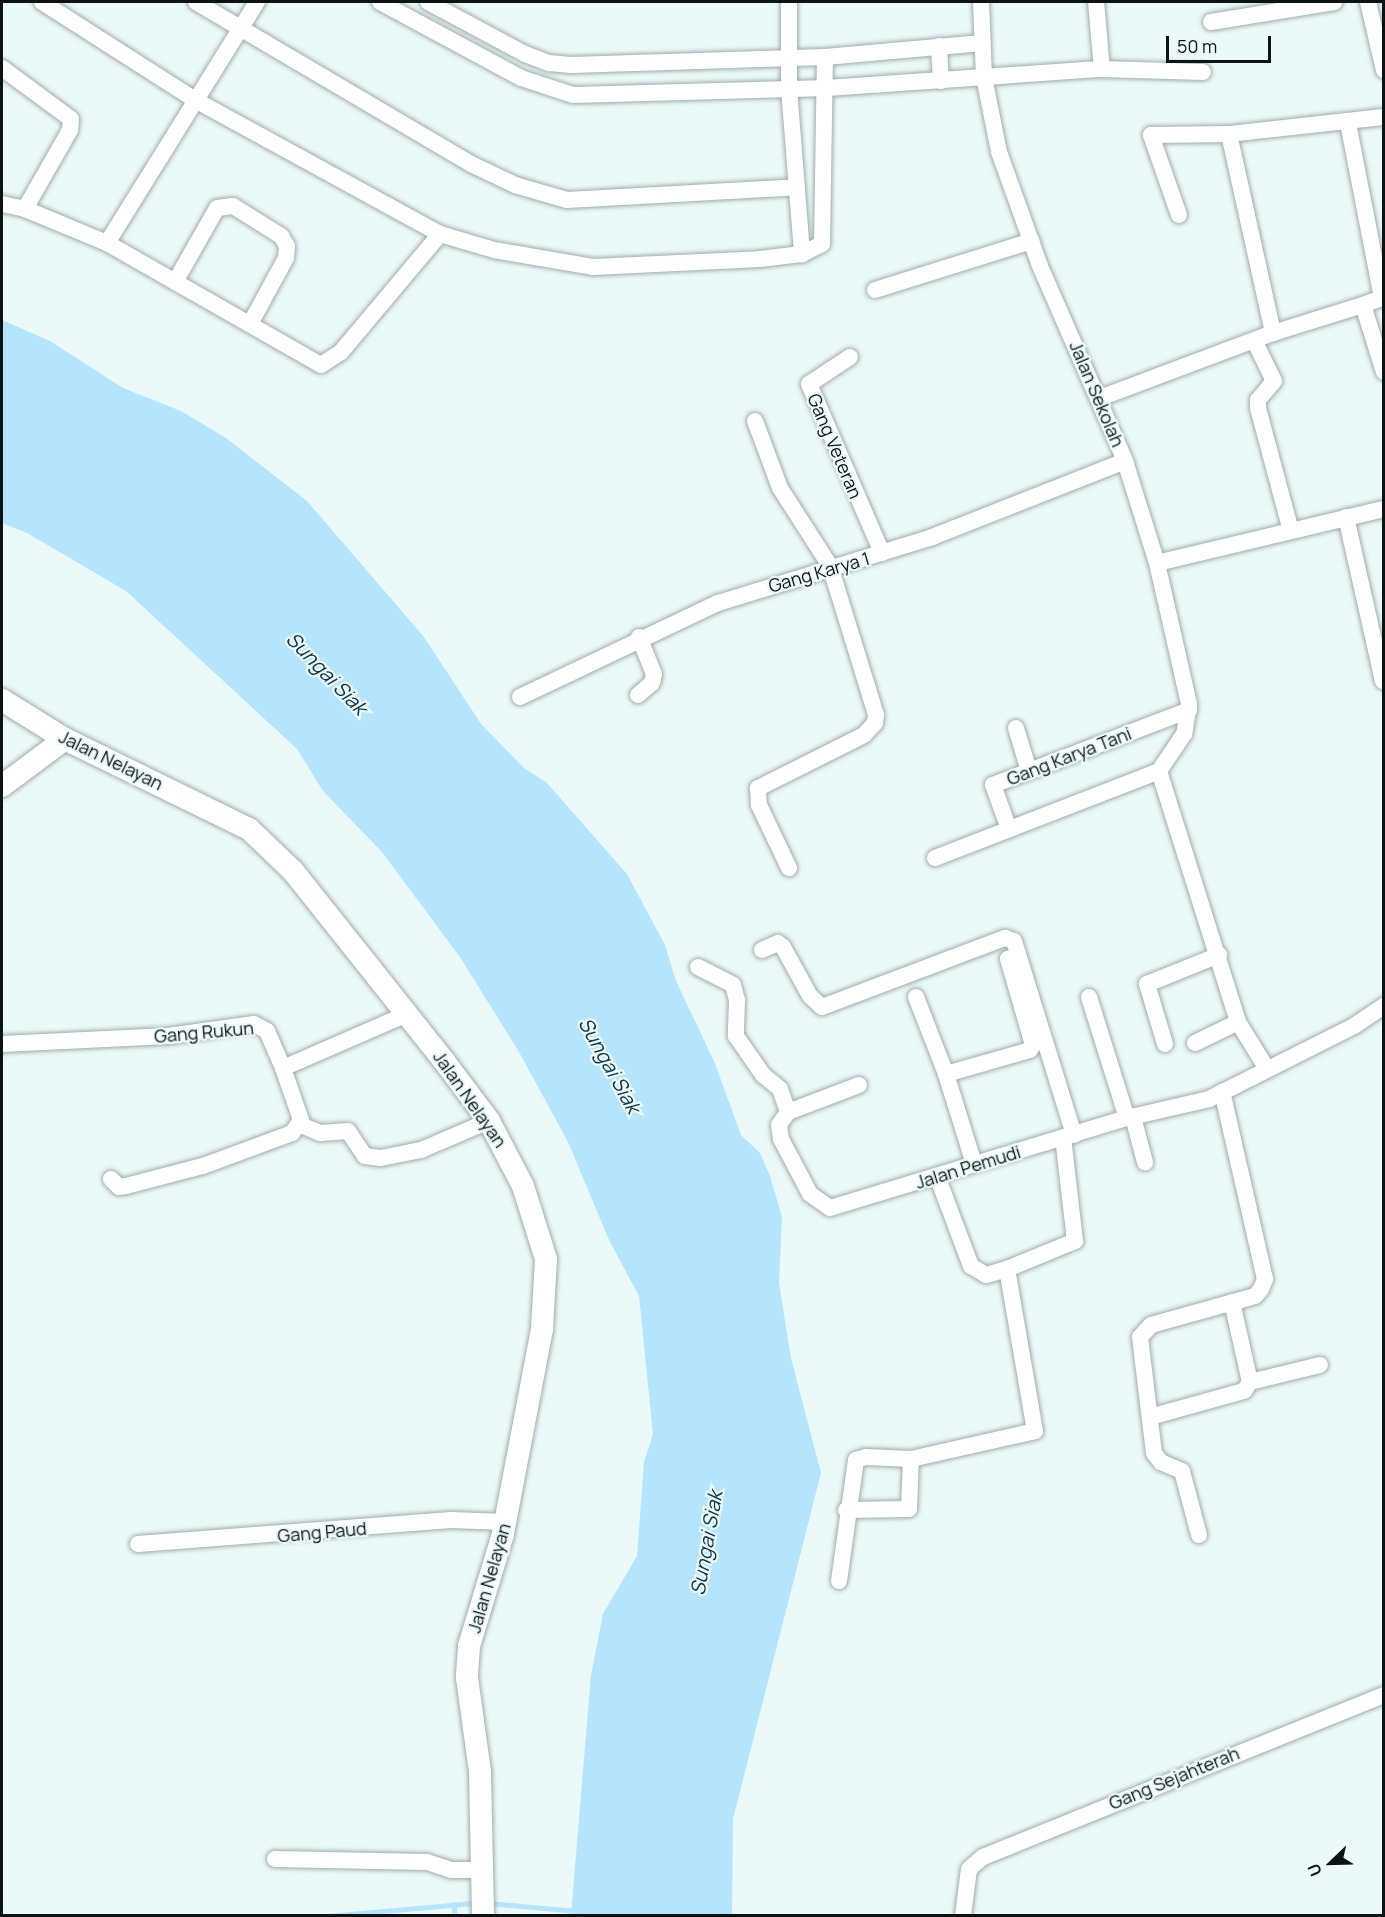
<!DOCTYPE html>
<style>
body{margin:0}
#map{position:relative;width:1385px;height:1917px;overflow:hidden;background:#ebf9f9;font-family:Manrope,sans-serif}
div>[style]{position:absolute}
.water>*{inset:0;background:#b4e5fd}
.stream>*{height:4.5px;margin:-2.25px;padding:0 2.25px;transform-origin:2.25px;border-radius:2.25px;background:#b4e5fd}
.roads{filter:drop-shadow(0 0 2px #9eacab) drop-shadow(0 0 2px #9eacab)}
.street>*{height:16px;margin:-8px;padding:0 8px;transform-origin:8px;border-radius:8px;background:#fff}
.secondary>*{height:22px;margin:-11px;padding:0 11px;transform-origin:11px;border-radius:11px;background:#fff}
span{translate:-50% -50%;white-space:nowrap;text-align:center;line-height:1.15;-webkit-text-stroke:4.5px #ebf9f9;paint-order:stroke}
.street-label{font-size:18px;color:#0d1212}
.water-label{font-size:20px;color:#0d3545;font-style:italic}
.frame{position:absolute;inset:0;border:3px solid #0d1212;pointer-events:none}
.north{position:absolute;left:1301px;top:1833px;width:60px;height:60px;-webkit-text-stroke:4px #ebf9f9;paint-order:stroke;rotate:247deg;font-size:16px;font-weight:700;line-height:24px;text-align:center;color:#0d1212}
.north::after{content:'';display:block;margin:auto;width:21px;height:27px;background:#0d1212;clip-path:polygon(50% 0,100% 100%,50% 72%,0 100%)}
.scale{position:absolute;left:1166px;top:36px;width:105px;height:27px;box-sizing:border-box;border:3px solid #0d1212;border-top:0;padding-left:8px;font-size:18px;line-height:21px;white-space:nowrap;color:#0d1212;-webkit-text-stroke:4px #ebf9f9;paint-order:stroke}
</style>
<div id="map">
<div class="water">
<i style="clip-path:polygon(2px 320px,50px 341px,123px 388px,181px 411px,226px 438px,307px 501px,424px 637px,481px 724px,525px 769px,546px 782px,627px 874px,665px 945px,676px 981px,714px 1061px,741px 1135px,760px 1153px,770px 1176px,782px 1217px,779px 1283px,791px 1358px,821px 1473px,733px 1819px,732px 1915px,571px 1915px,591px 1675px,603px 1614px,637px 1556px,644px 1462px,653px 1434px,639px 1296px,609px 1240px,568px 1142px,519px 1052px,460px 957px,382px 852px,323px 791px,297px 749px,126px 591px,27px 533px,2px 523px)"></i>
</div>
<div class="stream">
<i style="left:489px;top:1903px;width:88px;rotate:5.2deg"></i>
<i style="left:454px;top:1904px;width:12px;rotate:85deg"></i>
<i style="left:328px;top:1916px;width:148px;rotate:-5.1deg"></i>
</div>
<div class="roads">
<div class="street">
<i style="left:42px;top:2px;width:184px;rotate:32.6deg"></i>
<i style="left:197px;top:101px;width:277px;rotate:28.7deg"></i>
<i style="left:440px;top:234px;width:56px;rotate:16.5deg"></i>
<i style="left:494px;top:250px;width:100px;rotate:9.7deg"></i>
<i style="left:593px;top:267px;width:167px;rotate:-2.7deg"></i>
<i style="left:760px;top:259px;width:42px;rotate:-6.8deg"></i>
<i style="left:802px;top:254px;width:22px;rotate:-27deg"></i>
<i style="left:822px;top:244px;width:187px;rotate:-89.1deg"></i>
<i style="left:196px;top:2px;width:319px;rotate:30.5deg"></i>
<i style="left:471px;top:164px;width:49px;rotate:25.5deg"></i>
<i style="left:515px;top:185px;width:54px;rotate:16.1deg"></i>
<i style="left:567px;top:200px;width:230px;rotate:-3.2deg"></i>
<i style="left:380px;top:2px;width:160px;rotate:28.3deg"></i>
<i style="left:521px;top:78px;width:55px;rotate:18.1deg"></i>
<i style="left:573px;top:95px;width:254px;rotate:-1.6deg"></i>
<i style="left:827px;top:88px;width:276px;rotate:-4deg"></i>
<i style="left:1102px;top:69px;width:101px;rotate:1.7deg"></i>
<i style="left:428px;top:2px;width:110px;rotate:28.2deg"></i>
<i style="left:525px;top:54px;width:26px;rotate:21deg"></i>
<i style="left:549px;top:63px;width:22px;rotate:5deg"></i>
<i style="left:571px;top:65px;width:254px;rotate:-1.8deg"></i>
<i style="left:825px;top:57px;width:158px;rotate:-5.1deg"></i>
<i style="left:789px;top:2px;width:86px;rotate:90deg"></i>
<i style="left:789px;top:88px;width:167px;rotate:85.5deg"></i>
<i style="left:981px;top:2px;width:75px;rotate:87.7deg"></i>
<i style="left:984px;top:77px;width:76px;rotate:78.7deg"></i>
<i style="left:999px;top:152px;width:121px;rotate:70.2deg"></i>
<i style="left:1040px;top:266px;width:213px;rotate:66.4deg"></i>
<i style="left:1125px;top:461px;width:107px;rotate:72.6deg"></i>
<i style="left:1157px;top:563px;width:145px;rotate:77.2deg"></i>
<i style="left:1189px;top:704px;width:30px;rotate:99deg"></i>
<i style="left:1184px;top:734px;width:45px;rotate:124deg"></i>
<i style="left:1159px;top:771px;width:263px;rotate:72.5deg"></i>
<i style="left:1096px;top:2px;width:67px;rotate:84.9deg"></i>
<i style="left:1368px;top:2px;width:70px;rotate:76.8deg"></i>
<i style="left:1211px;top:22px;width:125px;rotate:-9.2deg"></i>
<i style="left:939px;top:46px;width:35px;rotate:87deg"></i>
<i style="left:2px;top:68px;width:86px;rotate:36.5deg"></i>
<i style="left:71px;top:119px;width:11px;rotate:95deg"></i>
<i style="left:70px;top:130px;width:91px;rotate:119.7deg"></i>
<i style="left:1348px;top:123px;width:178px;rotate:79deg"></i>
<i style="left:1382px;top:298px;width:20px;rotate:160deg"></i>
<i style="left:1363px;top:305px;width:70px;rotate:72.6deg"></i>
<i style="left:1229px;top:134px;width:204px;rotate:77.5deg"></i>
<i style="left:2px;top:204px;width:24px;rotate:12deg"></i>
<i style="left:25px;top:209px;width:89px;rotate:22.5deg"></i>
<i style="left:107px;top:243px;width:246px;rotate:29.7deg"></i>
<i style="left:321px;top:365px;width:24px;rotate:-33deg"></i>
<i style="left:341px;top:352px;width:154px;rotate:-50deg"></i>
<i style="left:1179px;top:215px;width:85px;rotate:-109.3deg"></i>
<i style="left:1151px;top:135px;width:78px;rotate:-0.7deg"></i>
<i style="left:1229px;top:134px;width:156px;rotate:-6.3deg"></i>
<i style="left:107px;top:243px;width:284px;rotate:-58.1deg"></i>
<i style="left:175px;top:282px;width:85px;rotate:-60.4deg"></i>
<i style="left:217px;top:208px;width:16px;rotate:-7deg"></i>
<i style="left:233px;top:206px;width:57px;rotate:32deg"></i>
<i style="left:281px;top:236px;width:12px;rotate:59deg"></i>
<i style="left:287px;top:246px;width:12px;rotate:95deg"></i>
<i style="left:286px;top:258px;width:75px;rotate:118.6deg"></i>
<i style="left:875px;top:290px;width:164px;rotate:-17.4deg"></i>
<i style="left:1255px;top:342px;width:43px;rotate:64deg"></i>
<i style="left:1274px;top:381px;width:25px;rotate:130deg"></i>
<i style="left:1258px;top:400px;width:8px;rotate:90deg"></i>
<i style="left:1258px;top:408px;width:127px;rotate:75deg"></i>
<i style="left:850px;top:357px;width:49px;rotate:146.6deg"></i>
<i style="left:809px;top:384px;width:184px;rotate:66.6deg"></i>
<i style="left:1100px;top:398px;width:185px;rotate:-20.6deg"></i>
<i style="left:1273px;top:333px;width:94px;rotate:-17.3deg"></i>
<i style="left:755px;top:421px;width:72px;rotate:69.5deg"></i>
<i style="left:780px;top:488px;width:93px;rotate:57.3deg"></i>
<i style="left:830px;top:566px;width:156px;rotate:72.8deg"></i>
<i style="left:876px;top:715px;width:8px;rotate:97deg"></i>
<i style="left:875px;top:723px;width:16px;rotate:133deg"></i>
<i style="left:864px;top:735px;width:119px;rotate:153.4deg"></i>
<i style="left:758px;top:788px;width:17px;rotate:87deg"></i>
<i style="left:759px;top:805px;width:70px;rotate:64.5deg"></i>
<i style="left:1346px;top:517px;width:168px;rotate:77.3deg"></i>
<i style="left:1157px;top:563px;width:233px;rotate:-13.4deg"></i>
<i style="left:638px;top:695px;width:18px;rotate:-41deg"></i>
<i style="left:652px;top:683px;width:9px;rotate:-77deg"></i>
<i style="left:654px;top:674px;width:40px;rotate:-112deg"></i>
<i style="left:520px;top:697px;width:219px;rotate:-25.4deg"></i>
<i style="left:718px;top:603px;width:224px;rotate:-17.1deg"></i>
<i style="left:932px;top:537px;width:207px;rotate:-21.5deg"></i>
<i style="left:1016px;top:728px;width:45px;rotate:73.2deg"></i>
<i style="left:1009px;top:829px;width:47px;rotate:-110deg"></i>
<i style="left:993px;top:785px;width:210px;rotate:-20.9deg"></i>
<i style="left:935px;top:858px;width:240px;rotate:-21.2deg"></i>
<i style="left:762px;top:950px;width:17px;rotate:-24deg"></i>
<i style="left:778px;top:943px;width:6px;rotate:39deg"></i>
<i style="left:783px;top:947px;width:56px;rotate:61.1deg"></i>
<i style="left:810px;top:996px;width:16px;rotate:43deg"></i>
<i style="left:822px;top:1007px;width:196px;rotate:-20.7deg"></i>
<i style="left:1005px;top:938px;width:9px;rotate:18deg"></i>
<i style="left:1014px;top:941px;width:203px;rotate:72.8deg"></i>
<i style="left:698px;top:967px;width:39px;rotate:27deg"></i>
<i style="left:733px;top:985px;width:16px;rotate:75deg"></i>
<i style="left:737px;top:1000px;width:36px;rotate:92deg"></i>
<i style="left:736px;top:1036px;width:47px;rotate:55.3deg"></i>
<i style="left:763px;top:1075px;width:22px;rotate:39deg"></i>
<i style="left:780px;top:1089px;width:24px;rotate:71deg"></i>
<i style="left:916px;top:997px;width:83px;rotate:68.7deg"></i>
<i style="left:946px;top:1074px;width:94px;rotate:72.7deg"></i>
<i style="left:1089px;top:997px;width:127px;rotate:72.6deg"></i>
<i style="left:1195px;top:1043px;width:48px;rotate:-26deg"></i>
<i style="left:1238px;top:1022px;width:55px;rotate:58.3deg"></i>
<i style="left:2px;top:1044px;width:166px;rotate:-2.8deg"></i>
<i style="left:168px;top:1036px;width:87px;rotate:-7.9deg"></i>
<i style="left:254px;top:1024px;width:15px;rotate:28deg"></i>
<i style="left:267px;top:1031px;width:40px;rotate:66.6deg"></i>
<i style="left:283px;top:1068px;width:135px;rotate:-23.5deg"></i>
<i style="left:1165px;top:1044px;width:63px;rotate:-106.7deg"></i>
<i style="left:1147px;top:984px;width:78px;rotate:-21.9deg"></i>
<i style="left:946px;top:1074px;width:87px;rotate:-15.9deg"></i>
<i style="left:1030px;top:1050px;width:6px;rotate:-59deg"></i>
<i style="left:1033px;top:1045px;width:90px;rotate:-106.2deg"></i>
<i style="left:859px;top:1085px;width:76px;rotate:159.2deg"></i>
<i style="left:788px;top:1112px;width:16px;rotate:125deg"></i>
<i style="left:779px;top:1125px;width:14px;rotate:82deg"></i>
<i style="left:781px;top:1139px;width:62px;rotate:62.2deg"></i>
<i style="left:810px;top:1194px;width:24px;rotate:35deg"></i>
<i style="left:830px;top:1208px;width:310px;rotate:-16.9deg"></i>
<i style="left:1127px;top:1118px;width:84px;rotate:-13deg"></i>
<i style="left:1209px;top:1099px;width:162px;rotate:-26.7deg"></i>
<i style="left:1354px;top:1026px;width:36px;rotate:-34deg"></i>
<i style="left:1133px;top:1117px;width:47px;rotate:75.1deg"></i>
<i style="left:301px;top:1125px;width:21px;rotate:23deg"></i>
<i style="left:320px;top:1133px;width:28px;rotate:-4deg"></i>
<i style="left:348px;top:1131px;width:30px;rotate:56deg"></i>
<i style="left:365px;top:1156px;width:16px;rotate:7deg"></i>
<i style="left:381px;top:1158px;width:41px;rotate:-11.3deg"></i>
<i style="left:421px;top:1150px;width:74px;rotate:-23.1deg"></i>
<i style="left:937px;top:1176px;width:96px;rotate:69.3deg"></i>
<i style="left:971px;top:1266px;width:17px;rotate:31deg"></i>
<i style="left:986px;top:1275px;width:22px;rotate:-16deg"></i>
<i style="left:1007px;top:1269px;width:74px;rotate:-22.4deg"></i>
<i style="left:1075px;top:1241px;width:104px;rotate:-96.6deg"></i>
<i style="left:111px;top:1179px;width:11px;rotate:45deg"></i>
<i style="left:119px;top:1187px;width:7px;rotate:-8deg"></i>
<i style="left:126px;top:1186px;width:80px;rotate:-14.6deg"></i>
<i style="left:203px;top:1166px;width:95px;rotate:-20.3deg"></i>
<i style="left:292px;top:1133px;width:16px;rotate:-55deg"></i>
<i style="left:301px;top:1120px;width:55px;rotate:-109.1deg"></i>
<i style="left:1250px;top:1382px;width:72px;rotate:-13.7deg"></i>
<i style="left:1150px;top:1417px;width:98px;rotate:-15.5deg"></i>
<i style="left:1244px;top:1391px;width:11px;rotate:-56deg"></i>
<i style="left:1250px;top:1382px;width:82px;rotate:-102.7deg"></i>
<i style="left:846px;top:1510px;width:63px;rotate:-0.9deg"></i>
<i style="left:909px;top:1509px;width:50px;rotate:-87.7deg"></i>
<i style="left:1199px;top:1535px;width:66px;rotate:-104.9deg"></i>
<i style="left:1182px;top:1471px;width:23px;rotate:-157deg"></i>
<i style="left:1161px;top:1462px;width:11px;rotate:-128deg"></i>
<i style="left:1154px;top:1453px;width:117px;rotate:-96.9deg"></i>
<i style="left:1140px;top:1337px;width:16px;rotate:-47deg"></i>
<i style="left:1151px;top:1325px;width:108px;rotate:-15.6deg"></i>
<i style="left:1255px;top:1296px;width:9px;rotate:-49deg"></i>
<i style="left:1261px;top:1289px;width:11px;rotate:-68deg"></i>
<i style="left:1265px;top:1279px;width:192px;rotate:-102.9deg"></i>
<i style="left:138px;top:1544px;width:314px;rotate:-4.4deg"></i>
<i style="left:451px;top:1520px;width:55px;rotate:2.1deg"></i>
<i style="left:839px;top:1581px;width:122px;rotate:-82deg"></i>
<i style="left:856px;top:1460px;width:10px;rotate:-17deg"></i>
<i style="left:866px;top:1457px;width:45px;rotate:2.5deg"></i>
<i style="left:911px;top:1459px;width:127px;rotate:-12.7deg"></i>
<i style="left:1035px;top:1431px;width:164px;rotate:-99.8deg"></i>
<i style="left:275px;top:1859px;width:152px;rotate:1.1deg"></i>
<i style="left:427px;top:1862px;width:26px;rotate:18deg"></i>
<i style="left:452px;top:1870px;width:32px"></i>
<i style="left:963px;top:1916px;width:47px;rotate:-82.7deg"></i>
<i style="left:969px;top:1869px;width:18px;rotate:-41deg"></i>
<i style="left:983px;top:1857px;width:432px;rotate:-22deg"></i>
</div>
<div class="secondary">
<i style="left:2px;top:700px;width:74px;rotate:31.8deg"></i>
<i style="left:65px;top:739px;width:205px;rotate:26.1deg"></i>
<i style="left:249px;top:829px;width:61px;rotate:43.7deg"></i>
<i style="left:293px;top:871px;width:243px;rotate:51.5deg"></i>
<i style="left:444px;top:1061px;width:75px;rotate:53.1deg"></i>
<i style="left:489px;top:1121px;width:73px;rotate:62.4deg"></i>
<i style="left:523px;top:1186px;width:77px;rotate:72.5deg"></i>
<i style="left:546px;top:1259px;width:70px;rotate:93.3deg"></i>
<i style="left:542px;top:1329px;width:209px;rotate:100.8deg"></i>
<i style="left:503px;top:1534px;width:117px;rotate:106.9deg"></i>
<i style="left:469px;top:1646px;width:32px;rotate:94deg"></i>
<i style="left:467px;top:1678px;width:95px;rotate:82.1deg"></i>
<i style="left:480px;top:1772px;width:144px;rotate:88.8deg"></i>
<i style="left:2px;top:786px;width:79px;rotate:-36.7deg"></i>
</div>
</div>
<div class="street-label">
<span style="left:1097px;top:394px;rotate:67deg">Jalan Sekolah</span>
<span style="left:835px;top:446px;rotate:67deg">Gang Veteran</span>
<span style="left:819px;top:572px;rotate:-16deg">Gang Karya 1</span>
<span style="left:1069px;top:756px;rotate:-21deg">Gang Karya Tani</span>
<span style="left:111px;top:760px;rotate:26deg">Jalan Nelayan</span>
<span style="left:204px;top:1032px;rotate:-5deg">Gang Rukun</span>
<span style="left:470px;top:1099px;rotate:55deg">Jalan Nelayan</span>
<span style="left:968px;top:1167px;rotate:-17deg">Jalan Pemudi</span>
<span style="left:322px;top:1532px;rotate:-5deg">Gang Paud</span>
<span style="left:489px;top:1578px;rotate:-74deg">Jalan Nelayan</span>
<span style="left:1174px;top:1778px;rotate:-22deg">Gang Sejahterah</span>
</div>
<div class="water-label">
<span style="left:327px;top:673px;rotate:46deg">Sungai Siak</span>
<span style="left:610px;top:1065px;rotate:61deg">Sungai Siak</span>
<span style="left:706px;top:1543px;rotate:-80deg">Sungai Siak</span>
</div>
<div class="frame"></div>
<div class="north">U</div>
<div class="scale">50 m</div>
</div>
